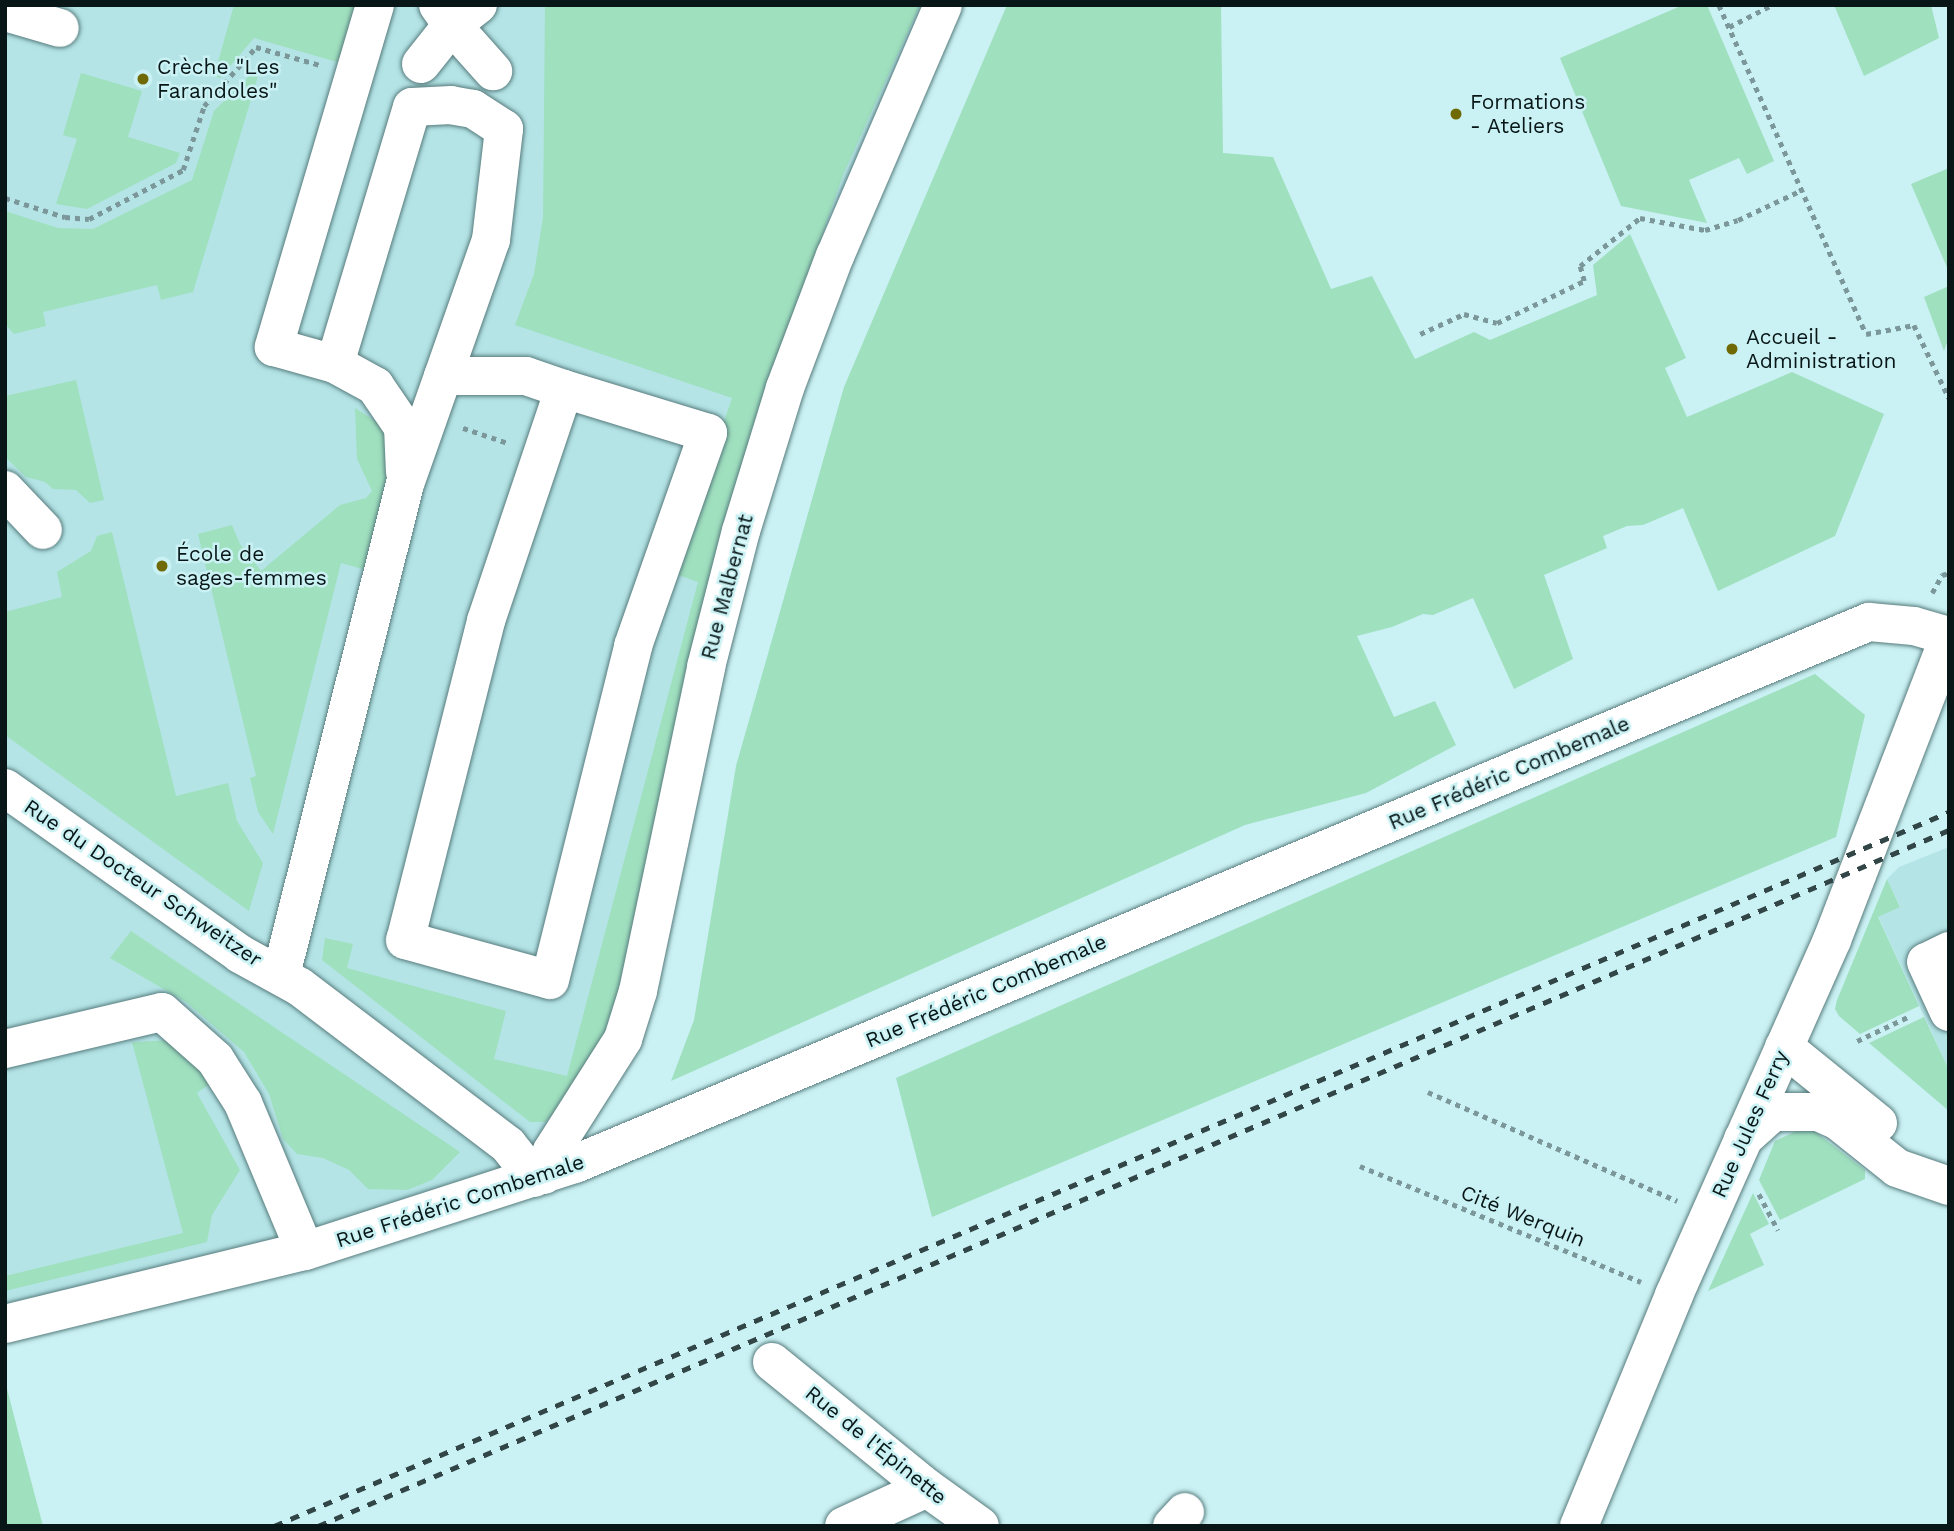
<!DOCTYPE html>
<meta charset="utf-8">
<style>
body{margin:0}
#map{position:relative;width:1954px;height:1531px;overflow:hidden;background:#caf1f3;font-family:"Work Sans",sans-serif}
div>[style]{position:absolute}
.built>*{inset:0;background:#b4e4e6}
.green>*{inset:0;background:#9fe0bf}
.path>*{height:4.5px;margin-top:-2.25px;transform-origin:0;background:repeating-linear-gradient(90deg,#7b9799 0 5px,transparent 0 10px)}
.roads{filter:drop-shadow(0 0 2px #577b7d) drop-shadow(0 0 2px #577b7d)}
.minor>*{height:38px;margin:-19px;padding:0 19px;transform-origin:19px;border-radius:19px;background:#fff}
.rail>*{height:5px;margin-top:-2.5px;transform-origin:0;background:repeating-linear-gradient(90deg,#324647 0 9px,transparent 0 18px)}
.dots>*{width:19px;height:19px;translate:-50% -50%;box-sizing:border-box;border:4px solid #caf1f3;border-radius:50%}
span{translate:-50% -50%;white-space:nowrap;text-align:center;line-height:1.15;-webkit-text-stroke:5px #caf1f3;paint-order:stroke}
.poi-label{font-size:21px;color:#081617}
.left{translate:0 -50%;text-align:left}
.street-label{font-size:21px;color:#081617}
.frame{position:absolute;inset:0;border:7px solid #081617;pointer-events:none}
</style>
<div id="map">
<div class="built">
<i style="clip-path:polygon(5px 5px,943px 5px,785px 388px,638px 991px,538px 1172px,5px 1324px)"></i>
<i style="clip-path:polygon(1949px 847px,1949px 1070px,1878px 916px,1900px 906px,1887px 879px,1899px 867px)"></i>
</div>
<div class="green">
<i style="clip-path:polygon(234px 5px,360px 5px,344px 64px,254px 38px,220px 78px,214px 76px)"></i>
<i style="clip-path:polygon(545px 5px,920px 5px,843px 175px,763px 406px,633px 962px,597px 1053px,554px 1113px,545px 1122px,530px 1122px,322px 960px,325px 938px,353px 944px,347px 968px,506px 1011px,494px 1059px,567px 1076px,698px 582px,673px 573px,732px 398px,515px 325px,534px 274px,543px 217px)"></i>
<i style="clip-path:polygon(1007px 5px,1221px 5px,1223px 153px,1273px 157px,1331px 289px,1372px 276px,1415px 359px,1474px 332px,1490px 340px,1597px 295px,1593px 265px,1630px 234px,1686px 358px,1665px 368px,1687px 417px,1792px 372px,1884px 414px,1835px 536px,1718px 591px,1683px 508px,1643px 525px,1627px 526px,1603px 536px,1607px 548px,1544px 575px,1573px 659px,1514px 689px,1473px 598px,1433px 615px,1423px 614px,1392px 627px,1357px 636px,1394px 717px,1435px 701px,1456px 745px,1366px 793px,1245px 825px,671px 1081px,694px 1020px,736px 766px,844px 387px)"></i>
<i style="clip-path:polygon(1683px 5px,1707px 5px,1774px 161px,1747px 174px,1739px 158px,1689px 180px,1707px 223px,1621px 206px,1560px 58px)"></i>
<i style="clip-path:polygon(1834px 5px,1931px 5px,1939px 38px,1864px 76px)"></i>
<i style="clip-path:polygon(262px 63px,193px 292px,161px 300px,157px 285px,43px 312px,46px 326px,14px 334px,5px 324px,5px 211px,58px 228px,93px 229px,192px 180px,214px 111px)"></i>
<i style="clip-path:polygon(81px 73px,142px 91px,128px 137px,180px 153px,176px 163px,87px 209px,56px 204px,77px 139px,63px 135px)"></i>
<i style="clip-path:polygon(1949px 168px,1949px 272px,1911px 184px)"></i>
<i style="clip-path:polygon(1949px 286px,1949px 337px,1944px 351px,1924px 297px)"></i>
<i style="clip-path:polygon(76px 380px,104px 500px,90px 503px,76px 490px,53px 489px,45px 482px,26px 477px,5px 457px,5px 396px)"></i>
<i style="clip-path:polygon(355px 408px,380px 424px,390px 439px,394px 458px,366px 570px,341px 563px,273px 834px,258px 812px,250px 778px,256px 776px,198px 534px,232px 525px,240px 544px,261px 571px,340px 505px,366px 498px,372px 491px,357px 459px)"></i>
<i style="clip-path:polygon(112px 532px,176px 796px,228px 783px,237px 821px,263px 863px,249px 911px,5px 735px,5px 612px,62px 597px,57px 572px,91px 551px,97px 536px)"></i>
<i style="clip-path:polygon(1815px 674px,1865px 715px,1836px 837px,932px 1217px,896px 1078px)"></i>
<i style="clip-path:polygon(1887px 879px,1900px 907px,1878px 917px,1919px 1006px,1860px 1034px,1839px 1016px,1835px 1009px,1837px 1000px)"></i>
<i style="clip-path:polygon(131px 931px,460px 1152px,432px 1180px,407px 1190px,368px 1189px,349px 1170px,323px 1158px,297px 1154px,283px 1139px,269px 1094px,244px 1052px,186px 1002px,110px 958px)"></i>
<i style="clip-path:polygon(1924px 1017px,1949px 1070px,1949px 1111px,1869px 1043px)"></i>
<i style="clip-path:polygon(175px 1040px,214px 1081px,197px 1093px,240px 1170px,212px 1215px,207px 1242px,5px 1291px,5px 1276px,183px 1233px,132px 1042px)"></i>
<i style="clip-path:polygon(1801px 1129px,1814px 1131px,1865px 1170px,1865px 1179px,1780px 1220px,1759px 1180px,1775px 1141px)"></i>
<i style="clip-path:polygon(1753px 1193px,1769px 1224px,1750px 1234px,1764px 1265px,1708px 1291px)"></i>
<i style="clip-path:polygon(5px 1381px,21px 1443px,43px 1526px,5px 1526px)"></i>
</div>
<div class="path">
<i style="left:1719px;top:5px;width:360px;rotate:65.9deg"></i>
<i style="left:1866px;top:334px;width:49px;rotate:-10.6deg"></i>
<i style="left:1914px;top:325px;width:81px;rotate:64.4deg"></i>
<i style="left:1729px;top:27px;width:48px;rotate:-27.1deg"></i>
<i style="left:5px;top:198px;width:63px;rotate:17.6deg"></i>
<i style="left:65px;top:217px;width:24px;rotate:5deg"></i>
<i style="left:89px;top:219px;width:106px;rotate:-27.5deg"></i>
<i style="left:183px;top:170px;width:67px;rotate:-71.8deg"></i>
<i style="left:204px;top:106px;width:79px;rotate:-48.6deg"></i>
<i style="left:256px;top:47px;width:66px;rotate:15.7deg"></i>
<i style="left:1420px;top:334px;width:48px;rotate:-24.4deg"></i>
<i style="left:1464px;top:314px;width:34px;rotate:15deg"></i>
<i style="left:1497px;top:323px;width:97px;rotate:-25.8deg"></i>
<i style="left:1584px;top:281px;width:16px;rotate:-105deg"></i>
<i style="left:1580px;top:266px;width:77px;rotate:-38.7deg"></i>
<i style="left:1640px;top:218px;width:66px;rotate:10.5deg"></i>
<i style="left:1705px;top:230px;width:34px;rotate:-17deg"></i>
<i style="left:1738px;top:220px;width:71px;rotate:-25.1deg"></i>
<i style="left:463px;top:428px;width:47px;rotate:18.4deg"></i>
<i style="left:1932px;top:593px;width:21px;rotate:-61deg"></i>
<i style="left:1942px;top:575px;width:7px;rotate:-16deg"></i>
<i style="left:1857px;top:1041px;width:59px;rotate:-25.3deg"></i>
<i style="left:1428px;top:1092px;width:272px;rotate:23.6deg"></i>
<i style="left:1360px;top:1166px;width:304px;rotate:22.4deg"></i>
<i style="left:1759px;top:1194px;width:41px;rotate:62.2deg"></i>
</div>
<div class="roads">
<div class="minor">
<i style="left:375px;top:5px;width:357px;rotate:106.5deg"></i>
<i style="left:274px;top:347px;width:63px;rotate:15.6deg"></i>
<i style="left:335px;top:364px;width:46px;rotate:28.8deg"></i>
<i style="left:375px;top:386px;width:50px;rotate:55.7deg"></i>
<i style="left:403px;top:427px;width:45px;rotate:87.5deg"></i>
<i style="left:438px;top:5px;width:24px;rotate:55deg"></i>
<i style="left:452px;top:25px;width:62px;rotate:48.3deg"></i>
<i style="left:5px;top:12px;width:57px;rotate:16.2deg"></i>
<i style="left:421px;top:64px;width:50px;rotate:-51.5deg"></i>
<i style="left:452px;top:25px;width:33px;rotate:-38deg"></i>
<i style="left:443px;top:376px;width:83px"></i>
<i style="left:526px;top:376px;width:40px;rotate:18.9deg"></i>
<i style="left:564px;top:389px;width:245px;rotate:108.6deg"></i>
<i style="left:486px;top:621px;width:329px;rotate:104.2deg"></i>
<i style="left:405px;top:940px;width:150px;rotate:15.4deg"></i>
<i style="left:550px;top:980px;width:344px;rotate:-76deg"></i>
<i style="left:633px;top:646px;width:226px;rotate:-70.6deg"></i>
<i style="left:708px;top:433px;width:151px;rotate:-163deg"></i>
<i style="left:5px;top:490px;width:55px;rotate:46.5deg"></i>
<i style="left:5px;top:788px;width:288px;rotate:35.2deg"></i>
<i style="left:240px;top:954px;width:68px;rotate:28.8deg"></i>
<i style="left:300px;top:987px;width:261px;rotate:37.2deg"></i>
<i style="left:508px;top:1145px;width:42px;rotate:51.8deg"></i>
<i style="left:1949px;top:951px;width:25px;rotate:154deg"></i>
<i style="left:1926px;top:962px;width:55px;rotate:65.3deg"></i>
<i style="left:281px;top:975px;width:506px;rotate:-75.83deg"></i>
<i style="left:405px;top:484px;width:259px;rotate:-70.6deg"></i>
<i style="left:491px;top:240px;width:112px;rotate:-83.3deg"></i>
<i style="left:504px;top:129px;width:37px;rotate:-147deg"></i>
<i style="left:473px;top:109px;width:22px;rotate:-170deg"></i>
<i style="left:451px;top:105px;width:39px;rotate:177deg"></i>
<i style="left:412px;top:107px;width:268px;rotate:106.7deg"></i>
<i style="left:1784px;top:1047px;width:121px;rotate:39deg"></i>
<i style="left:5px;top:1049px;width:161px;rotate:-13.3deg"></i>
<i style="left:162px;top:1012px;width:71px;rotate:41.6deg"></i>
<i style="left:215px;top:1059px;width:52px;rotate:57.5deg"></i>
<i style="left:243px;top:1103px;width:160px;rotate:67.3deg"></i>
<i style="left:1743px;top:1139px;width:40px;rotate:-42deg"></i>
<i style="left:1773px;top:1112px;width:45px"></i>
<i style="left:1818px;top:1112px;width:22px;rotate:24deg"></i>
<i style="left:1838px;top:1121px;width:75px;rotate:38.5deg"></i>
<i style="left:1897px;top:1168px;width:55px;rotate:19.1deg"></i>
<i style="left:544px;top:1175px;width:25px;rotate:-72deg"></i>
<i style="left:552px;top:1151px;width:133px;rotate:-57.6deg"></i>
<i style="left:623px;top:1039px;width:50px;rotate:-72.6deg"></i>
<i style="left:638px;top:991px;width:331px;rotate:-78.1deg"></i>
<i style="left:706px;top:667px;width:140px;rotate:-75.6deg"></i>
<i style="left:741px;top:531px;width:150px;rotate:-72.9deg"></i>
<i style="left:785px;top:388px;width:141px;rotate:-69.3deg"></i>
<i style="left:835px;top:256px;width:273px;rotate:-66.7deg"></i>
<i style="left:5px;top:1324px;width:309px;rotate:-13.7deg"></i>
<i style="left:305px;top:1251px;width:284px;rotate:-17.9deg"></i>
<i style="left:575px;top:1164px;width:1403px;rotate:-22.73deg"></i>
<i style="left:1869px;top:622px;width:45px;rotate:5.1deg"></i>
<i style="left:1914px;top:626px;width:36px;rotate:16deg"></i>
<i style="left:772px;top:1362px;width:200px;rotate:39.1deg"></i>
<i style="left:927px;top:1488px;width:65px;rotate:35.6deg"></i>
<i style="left:844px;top:1526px;width:91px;rotate:-24.6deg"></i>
<i style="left:1172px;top:1526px;width:19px;rotate:-47deg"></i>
<i style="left:1579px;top:1526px;width:250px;rotate:-67.6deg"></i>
<i style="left:1674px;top:1295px;width:389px;rotate:-66deg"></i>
<i style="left:1832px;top:940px;width:325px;rotate:-68.9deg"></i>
</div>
</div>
<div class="rail">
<i style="left:274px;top:1526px;width:1821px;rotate:-23.09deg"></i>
<i style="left:318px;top:1526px;width:1773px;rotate:-23.11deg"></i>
</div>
<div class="dots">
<i style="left:143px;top:79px;background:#706a04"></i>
<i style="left:1456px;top:114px;background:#706a04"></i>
<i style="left:1732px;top:349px;background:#706a04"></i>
<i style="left:162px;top:566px;background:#706a04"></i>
</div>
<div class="poi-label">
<span class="left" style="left:157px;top:79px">Crèche "Les<br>Farandoles"</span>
<span class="left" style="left:1470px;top:114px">Formations<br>- Ateliers</span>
<span class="left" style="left:1746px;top:349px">Accueil -<br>Administration</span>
<span class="left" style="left:176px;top:566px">École de<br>sages-femmes</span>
</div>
<div class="street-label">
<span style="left:727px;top:587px;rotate:-75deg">Rue Malbernat</span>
<span style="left:1509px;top:773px;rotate:-23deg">Rue Frédéric Combemale</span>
<span style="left:143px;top:883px;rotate:34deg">Rue du Docteur Schweitzer</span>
<span style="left:986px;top:991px;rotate:-23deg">Rue Frédéric Combemale</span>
<span style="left:1750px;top:1124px;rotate:-66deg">Rue Jules Ferry</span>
<span style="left:460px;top:1201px;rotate:-18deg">Rue Frédéric Combemale</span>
<span style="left:1523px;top:1216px;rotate:22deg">Cité Werquin</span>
<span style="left:876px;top:1445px;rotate:39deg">Rue de l'Épinette</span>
</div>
<div class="frame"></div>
</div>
